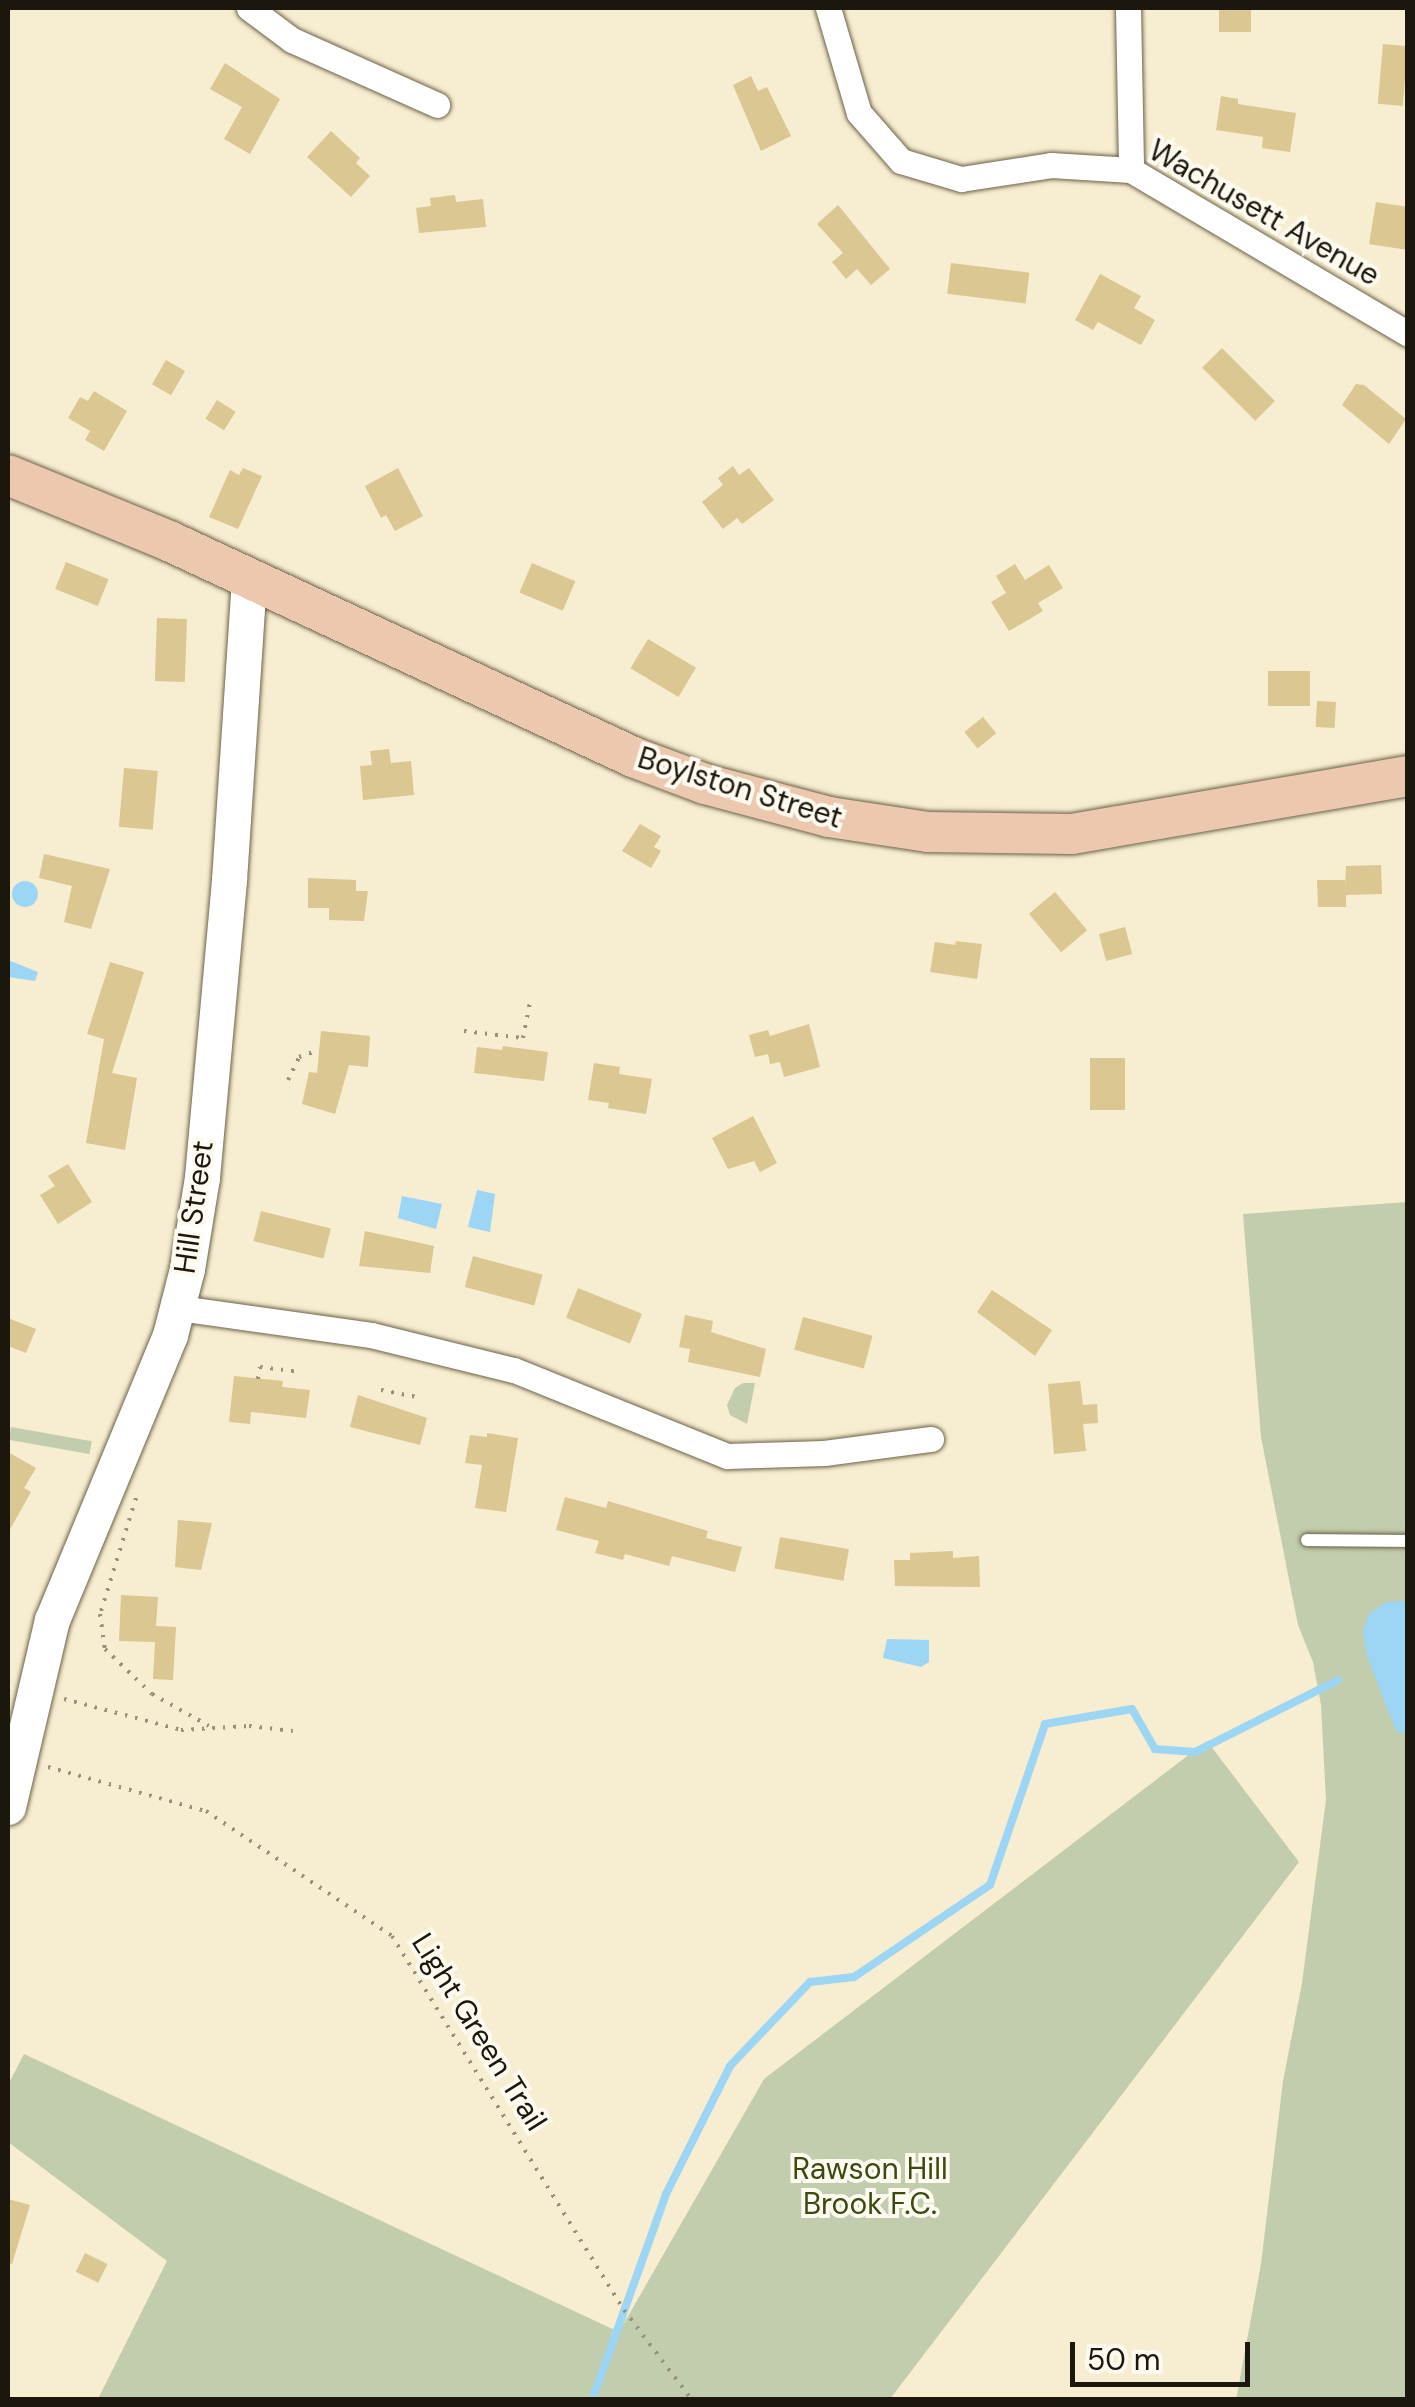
<!DOCTYPE html>
<style>
body{margin:0}
#map{position:relative;width:1415px;height:2407px;overflow:hidden;background:#f7edd0;font-family:"DM Sans",sans-serif}
div>[style]{position:absolute}
.green>*{inset:0;background:#c1cdac;transform-origin:0 0}
.water>*{inset:0;background:#9cd6f4}
.round{border-radius:50%}
.stream>*{height:8px;margin:-4px;padding:0 4px;transform-origin:4px;border-radius:4px;background:#9cd6f4}
.building>*{inset:0;background:#dac792;transform-origin:0 0}
.path>*{height:4px;margin-top:-2px;transform-origin:0;background:repeating-linear-gradient(90deg,#97907b 0 2.5px,transparent 0 10.5px)}
.roads{filter:drop-shadow(0 0 2px #6b6249) drop-shadow(0 0 2px #6b6249)}
.lane>*{height:12px;margin:-6px;padding:0 6px;transform-origin:6px;border-radius:6px;background:#fff}
.street>*{height:25px;margin:-12.5px;padding:0 12.5px;transform-origin:12.5px;border-radius:12.5px;background:#fff}
.secondary>*{height:35px;margin:-17.5px;padding:0 17.5px;transform-origin:17.5px;border-radius:17.5px;background:#fff}
.primary>*{height:40px;margin:-20px;padding:0 20px;transform-origin:20px;border-radius:20px;background:#ecc8ae}
span{translate:-50% -50%;white-space:nowrap;text-align:center;line-height:1.15;-webkit-text-stroke:8px #fefaef;paint-order:stroke}
.street-label{font-size:30px;color:#1b170d}
.park-label{font-size:30px;color:#3a4a11}
.frame{position:absolute;inset:0;border:10px solid #1b170d;pointer-events:none}
.scale{position:absolute;left:1070px;top:2342px;width:180px;height:45px;box-sizing:border-box;border:5px solid #1b170d;border-top:0;padding-left:12px;font-size:30px;line-height:35px;white-space:nowrap;color:#1b170d;-webkit-text-stroke:8px #fefaef;paint-order:stroke}
</style>
<div id="map">
<div class="green">
<i style="clip-path:polygon(1407px 1202px,1407px 2399px,1236px 2400px,1261px 2264px,1283px 2081px,1302px 1983px,1326px 1800px,1321px 1705px,1313px 1662px,1298px 1625px,1261px 1437px,1243px 1214px)"></i>
<i style="clip-path:polygon(743px 1383px,755px 1383px,747px 1424px,730px 1415px,727px 1405px,735px 1388px)"></i>
<i style="left:11px;top:1427px;width:82px;height:13px;rotate:10deg"></i>
<i style="clip-path:polygon(1207px 1741px,1299px 1862px,890px 2399px,98px 2399px,167px 2261px,8px 2142px,8px 2085px,24px 2054px,619px 2332px,764px 2079px)"></i>
</div>
<div class="water">
<i class="round" style="left:12px;top:881px;width:26px;height:26px"></i>
<i style="clip-path:polygon(8px 960px,38px 972px,35px 981px,8px 977px)"></i>
<i style="clip-path:polygon(477px 1190px,495px 1194px,490px 1232px,468px 1227px)"></i>
<i style="clip-path:polygon(402px 1196px,442px 1204px,436px 1229px,398px 1218px)"></i>
<i style="clip-path:polygon(1407px 1601px,1408px 1601px,1407px 1735px,1396px 1731px,1366px 1654px,1363px 1631px,1369px 1614px,1386px 1602px)"></i>
<i style="clip-path:polygon(887px 1639px,929px 1640px,929px 1662px,921px 1667px,883px 1658px)"></i>
</div>
<div class="stream">
<i style="left:592px;top:2400px;width:219px;rotate:-70.2deg"></i>
<i style="left:666px;top:2194px;width:143px;rotate:-63.4deg"></i>
<i style="left:730px;top:2066px;width:116px;rotate:-46.4deg"></i>
<i style="left:810px;top:1982px;width:44px;rotate:-6.5deg"></i>
<i style="left:854px;top:1977px;width:164px;rotate:-34.1deg"></i>
<i style="left:990px;top:1885px;width:170px;rotate:-71.1deg"></i>
<i style="left:1045px;top:1724px;width:88px;rotate:-9.8deg"></i>
<i style="left:1132px;top:1709px;width:46px;rotate:60.1deg"></i>
<i style="left:1155px;top:1749px;width:40px;rotate:4.3deg"></i>
<i style="left:1195px;top:1752px;width:160px;rotate:-26.7deg"></i>
</div>
<div class="building">
<i style="left:1219px;top:8px;width:32px;height:24px"></i>
<i style="left:1383px;top:44px;width:25px;height:60px;rotate:5deg"></i>
<i style="clip-path:polygon(225px 63px,280px 99px,250px 154px,224px 139px,242px 107px,210px 89px)"></i>
<i style="clip-path:polygon(751px 76px,758px 91px,767px 87px,791px 136px,761px 151px,733px 85px)"></i>
<i style="clip-path:polygon(1221px 96px,1238px 99px,1238px 104px,1296px 113px,1290px 152px,1262px 148px,1263px 137px,1216px 130px)"></i>
<i style="clip-path:polygon(331px 131px,360px 158px,356px 163px,370px 176px,351px 197px,307px 157px)"></i>
<i style="clip-path:polygon(455px 195px,456px 202px,483px 199px,486px 227px,419px 233px,416px 208px,431px 206px,430px 198px)"></i>
<i style="clip-path:polygon(1376px 202px,1408px 207px,1408px 250px,1369px 244px)"></i>
<i style="clip-path:polygon(838px 205px,890px 269px,871px 285px,857px 269px,846px 279px,832px 262px,843px 253px,817px 224px)"></i>
<i style="left:951px;top:263px;width:79px;height:31px;rotate:7deg"></i>
<i style="clip-path:polygon(1100px 274px,1141px 296px,1134px 308px,1155px 320px,1141px 345px,1098px 322px,1093px 330px,1075px 320px)"></i>
<i style="left:1222px;top:348px;width:75px;height:28px;rotate:45deg"></i>
<i style="left:166px;top:360px;width:22px;height:28px;rotate:30deg"></i>
<i style="clip-path:polygon(1356px 384px,1364px 385px,1406px 419px,1389px 444px,1342px 405px)"></i>
<i style="clip-path:polygon(94px 391px,127px 411px,104px 451px,85px 440px,90px 431px,68px 418px,80px 397px,88px 401px)"></i>
<i style="left:217px;top:400px;width:22px;height:22px;rotate:32deg"></i>
<i style="clip-path:polygon(733px 466px,739px 475px,749px 468px,774px 500px,742px 524px,737px 518px,723px 529px,702px 502px,723px 485px,718px 478px)"></i>
<i style="clip-path:polygon(243px 468px,262px 476px,238px 529px,209px 517px,230px 470px,239px 475px)"></i>
<i style="clip-path:polygon(398px 468px,423px 516px,395px 531px,386px 515px,381px 518px,365px 486px)"></i>
<i style="left:66px;top:562px;width:46px;height:29px;rotate:22deg"></i>
<i style="left:532px;top:563px;width:47px;height:32px;rotate:23deg"></i>
<i style="clip-path:polygon(1015px 564px,1025px 580px,1049px 565px,1063px 588px,1038px 603px,1043px 611px,1009px 631px,991px 602px,1006px 593px,996px 576px)"></i>
<i style="left:157px;top:618px;width:30px;height:63px;rotate:2deg"></i>
<i style="left:648px;top:639px;width:56px;height:34px;rotate:31deg"></i>
<i style="left:1268px;top:671px;width:42px;height:35px"></i>
<i style="left:1317px;top:701px;width:19px;height:26px;rotate:3deg"></i>
<i style="left:983px;top:717px;width:21px;height:24px;rotate:51deg"></i>
<i style="clip-path:polygon(389px 749px,391px 763px,411px 761px,414px 795px,363px 800px,360px 766px,372px 765px,370px 751px)"></i>
<i style="left:124px;top:768px;width:34px;height:59px;rotate:5deg"></i>
<i style="clip-path:polygon(640px 824px,661px 836px,654px 847px,661px 851px,651px 868px,622px 851px)"></i>
<i style="clip-path:polygon(44px 854px,110px 869px,91px 929px,64px 922px,72px 886px,39px 878px)"></i>
<i style="clip-path:polygon(1381px 865px,1382px 894px,1346px 895px,1346px 907px,1318px 907px,1317px 880px,1345px 880px,1345px 889px,1346px 866px)"></i>
<i style="clip-path:polygon(308px 878px,356px 880px,356px 891px,368px 891px,364px 921px,329px 920px,329px 908px,308px 908px)"></i>
<i style="left:1055px;top:892px;width:50px;height:34px;rotate:50deg"></i>
<i style="left:1125px;top:927px;width:28px;height:27px;rotate:75deg"></i>
<i style="clip-path:polygon(956px 941px,982px 944px,977px 979px,930px 972px,935px 942px,955px 945px)"></i>
<i style="clip-path:polygon(110px 962px,144px 972px,112px 1073px,137px 1078px,125px 1150px,86px 1143px,104px 1039px,87px 1034px)"></i>
<i style="clip-path:polygon(809px 1024px,820px 1067px,784px 1077px,780px 1062px,770px 1064px,768px 1054px,755px 1057px,749px 1035px,768px 1030px,770px 1036px)"></i>
<i style="clip-path:polygon(321px 1031px,370px 1036px,368px 1067px,349px 1065px,335px 1114px,302px 1104px,309px 1072px,317px 1073px)"></i>
<i style="clip-path:polygon(503px 1046px,548px 1052px,544px 1081px,474px 1073px,477px 1047px,502px 1050px)"></i>
<i style="left:1090px;top:1058px;width:35px;height:52px"></i>
<i style="clip-path:polygon(594px 1063px,620px 1067px,619px 1074px,652px 1079px,646px 1114px,608px 1108px,609px 1103px,588px 1100px)"></i>
<i style="clip-path:polygon(753px 1116px,777px 1163px,760px 1172px,754px 1161px,728px 1169px,712px 1138px)"></i>
<i style="clip-path:polygon(68px 1164px,92px 1202px,58px 1224px,40px 1195px,55px 1186px,48px 1176px)"></i>
<i style="left:261px;top:1211px;width:72px;height:31px;rotate:14deg"></i>
<i style="clip-path:polygon(365px 1231px,434px 1246px,430px 1273px,359px 1266px)"></i>
<i style="left:473px;top:1256px;width:72px;height:32px;rotate:15deg"></i>
<i style="left:578px;top:1288px;width:69px;height:32px;rotate:22deg"></i>
<i style="clip-path:polygon(992px 1290px,1052px 1330px,1035px 1356px,977px 1312px)"></i>
<i style="clip-path:polygon(685px 1315px,713px 1321px,711px 1332px,766px 1349px,760px 1377px,688px 1362px,690px 1349px,679px 1347px)"></i>
<i style="left:803px;top:1317px;width:72px;height:34px;rotate:15deg"></i>
<i style="clip-path:polygon(8px 1318px,36px 1329px,26px 1353px,8px 1346px)"></i>
<i style="clip-path:polygon(234px 1376px,283px 1381px,282px 1387px,310px 1390px,306px 1418px,251px 1412px,250px 1424px,229px 1422px)"></i>
<i style="clip-path:polygon(1080px 1381px,1083px 1405px,1097px 1404px,1098px 1423px,1083px 1424px,1086px 1451px,1054px 1454px,1048px 1384px)"></i>
<i style="clip-path:polygon(358px 1395px,427px 1418px,420px 1445px,350px 1427px)"></i>
<i style="clip-path:polygon(487px 1433px,518px 1438px,506px 1512px,475px 1508px,482px 1465px,465px 1463px,470px 1435px,487px 1437px)"></i>
<i style="clip-path:polygon(8px 1452px,36px 1468px,24px 1488px,31px 1492px,8px 1533px)"></i>
<i style="clip-path:polygon(565px 1497px,606px 1508px,608px 1501px,708px 1531px,706px 1538px,742px 1547px,735px 1572px,672px 1556px,669px 1566px,625px 1554px,623px 1560px,595px 1553px,599px 1541px,556px 1530px)"></i>
<i style="clip-path:polygon(178px 1520px,212px 1523px,201px 1570px,175px 1567px)"></i>
<i style="left:780px;top:1537px;width:70px;height:32px;rotate:10deg"></i>
<i style="clip-path:polygon(953px 1551px,953px 1558px,979px 1556px,980px 1587px,895px 1586px,894px 1560px,910px 1560px,910px 1553px)"></i>
<i style="clip-path:polygon(121px 1595px,158px 1597px,156px 1626px,176px 1627px,173px 1680px,153px 1679px,155px 1642px,119px 1641px)"></i>
<i style="clip-path:polygon(8px 2199px,30px 2205px,12px 2264px,8px 2263px)"></i>
<i style="left:85px;top:2253px;width:25px;height:21px;rotate:26deg"></i>
</div>
<div class="path">
<i style="left:464px;top:1031px;width:59px;rotate:6.8deg"></i>
<i style="left:523px;top:1038px;width:36px;rotate:-79deg"></i>
<i style="left:288px;top:1080px;width:25px;rotate:-64deg"></i>
<i style="left:299px;top:1057px;width:21px;rotate:-19deg"></i>
<i style="left:258px;top:1379px;width:12px;rotate:-81deg"></i>
<i style="left:260px;top:1367px;width:38px;rotate:7deg"></i>
<i style="left:381px;top:1390px;width:38px;rotate:11deg"></i>
<i style="left:136px;top:1498px;width:121px;rotate:107.2deg"></i>
<i style="left:100px;top:1614px;width:35px;rotate:82deg"></i>
<i style="left:105px;top:1649px;width:65px;rotate:43.8deg"></i>
<i style="left:152px;top:1694px;width:65px;rotate:29.3deg"></i>
<i style="left:64px;top:1699px;width:121px;rotate:14.8deg"></i>
<i style="left:181px;top:1730px;width:68px;rotate:-3.4deg"></i>
<i style="left:249px;top:1726px;width:44px;rotate:6.5deg"></i>
<i style="left:48px;top:1767px;width:164px;rotate:15.6deg"></i>
<i style="left:206px;top:1811px;width:224px;rotate:33.9deg"></i>
<i style="left:392px;top:1936px;width:440px;rotate:58.2deg"></i>
<i style="left:624px;top:2310px;width:113px;rotate:52.9deg"></i>
</div>
<div class="roads">
<div class="lane">
<i style="left:1307px;top:1540px;width:101px;rotate:0.6deg"></i>
</div>
<div class="street">
<i style="left:249px;top:8px;width:54px;rotate:36.7deg"></i>
<i style="left:292px;top:40px;width:159px;rotate:24.1deg"></i>
<i style="left:828px;top:8px;width:109px;rotate:73.6deg"></i>
<i style="left:859px;top:113px;width:64px;rotate:48.8deg"></i>
<i style="left:901px;top:161px;width:63px;rotate:16.7deg"></i>
<i style="left:961px;top:179px;width:91px;rotate:-8.8deg"></i>
<i style="left:1051px;top:165px;width:80px;rotate:3.6deg"></i>
<i style="left:1131px;top:170px;width:322px;rotate:30.6deg"></i>
<i style="left:1128px;top:8px;width:162px;rotate:88.9deg"></i>
<i style="left:179px;top:1308px;width:194px;rotate:8deg"></i>
<i style="left:371px;top:1335px;width:147px;rotate:13.8deg"></i>
<i style="left:514px;top:1370px;width:230px;rotate:22deg"></i>
<i style="left:727px;top:1456px;width:97px;rotate:-1.8deg"></i>
<i style="left:824px;top:1453px;width:108px;rotate:-7.5deg"></i>
</div>
<div class="secondary">
<i style="left:8px;top:1807px;width:192px;rotate:-76.8deg"></i>
<i style="left:52px;top:1620px;width:308px;rotate:-67.5deg"></i>
<i style="left:170px;top:1335px;width:68px;rotate:-75.6deg"></i>
<i style="left:187px;top:1269px;width:93px;rotate:-80.7deg"></i>
<i style="left:202px;top:1177px;width:298px;rotate:-84.8deg"></i>
<i style="left:229px;top:880px;width:303px;rotate:-86.2deg"></i>
</div>
<div class="primary">
<i style="left:8px;top:475px;width:174px;rotate:22.3deg"></i>
<i style="left:169px;top:541px;width:512px;rotate:24.96deg"></i>
<i style="left:633px;top:757px;width:77px;rotate:20.6deg"></i>
<i style="left:705px;top:784px;width:128px;rotate:14.9deg"></i>
<i style="left:829px;top:817px;width:100px;rotate:8.6deg"></i>
<i style="left:928px;top:832px;width:144px;rotate:0.8deg"></i>
<i style="left:1072px;top:834px;width:341px;rotate:-9.8deg"></i>
</div>
</div>
<div class="street-label">
<span style="left:1264px;top:213px;rotate:30deg">Wachusett Avenue</span>
<span style="left:740px;top:788px;rotate:17deg">Boylston Street</span>
<span style="left:194px;top:1207px;rotate:-82deg">Hill Street</span>
<span style="left:479px;top:2032px;rotate:58deg">Light Green Trail</span>
</div>
<div class="park-label">
<span style="left:870px;top:2186px">Rawson Hill<br>Brook F.C.</span>
</div>
<div class="frame"></div>
<div class="scale">50 m</div>
</div>
